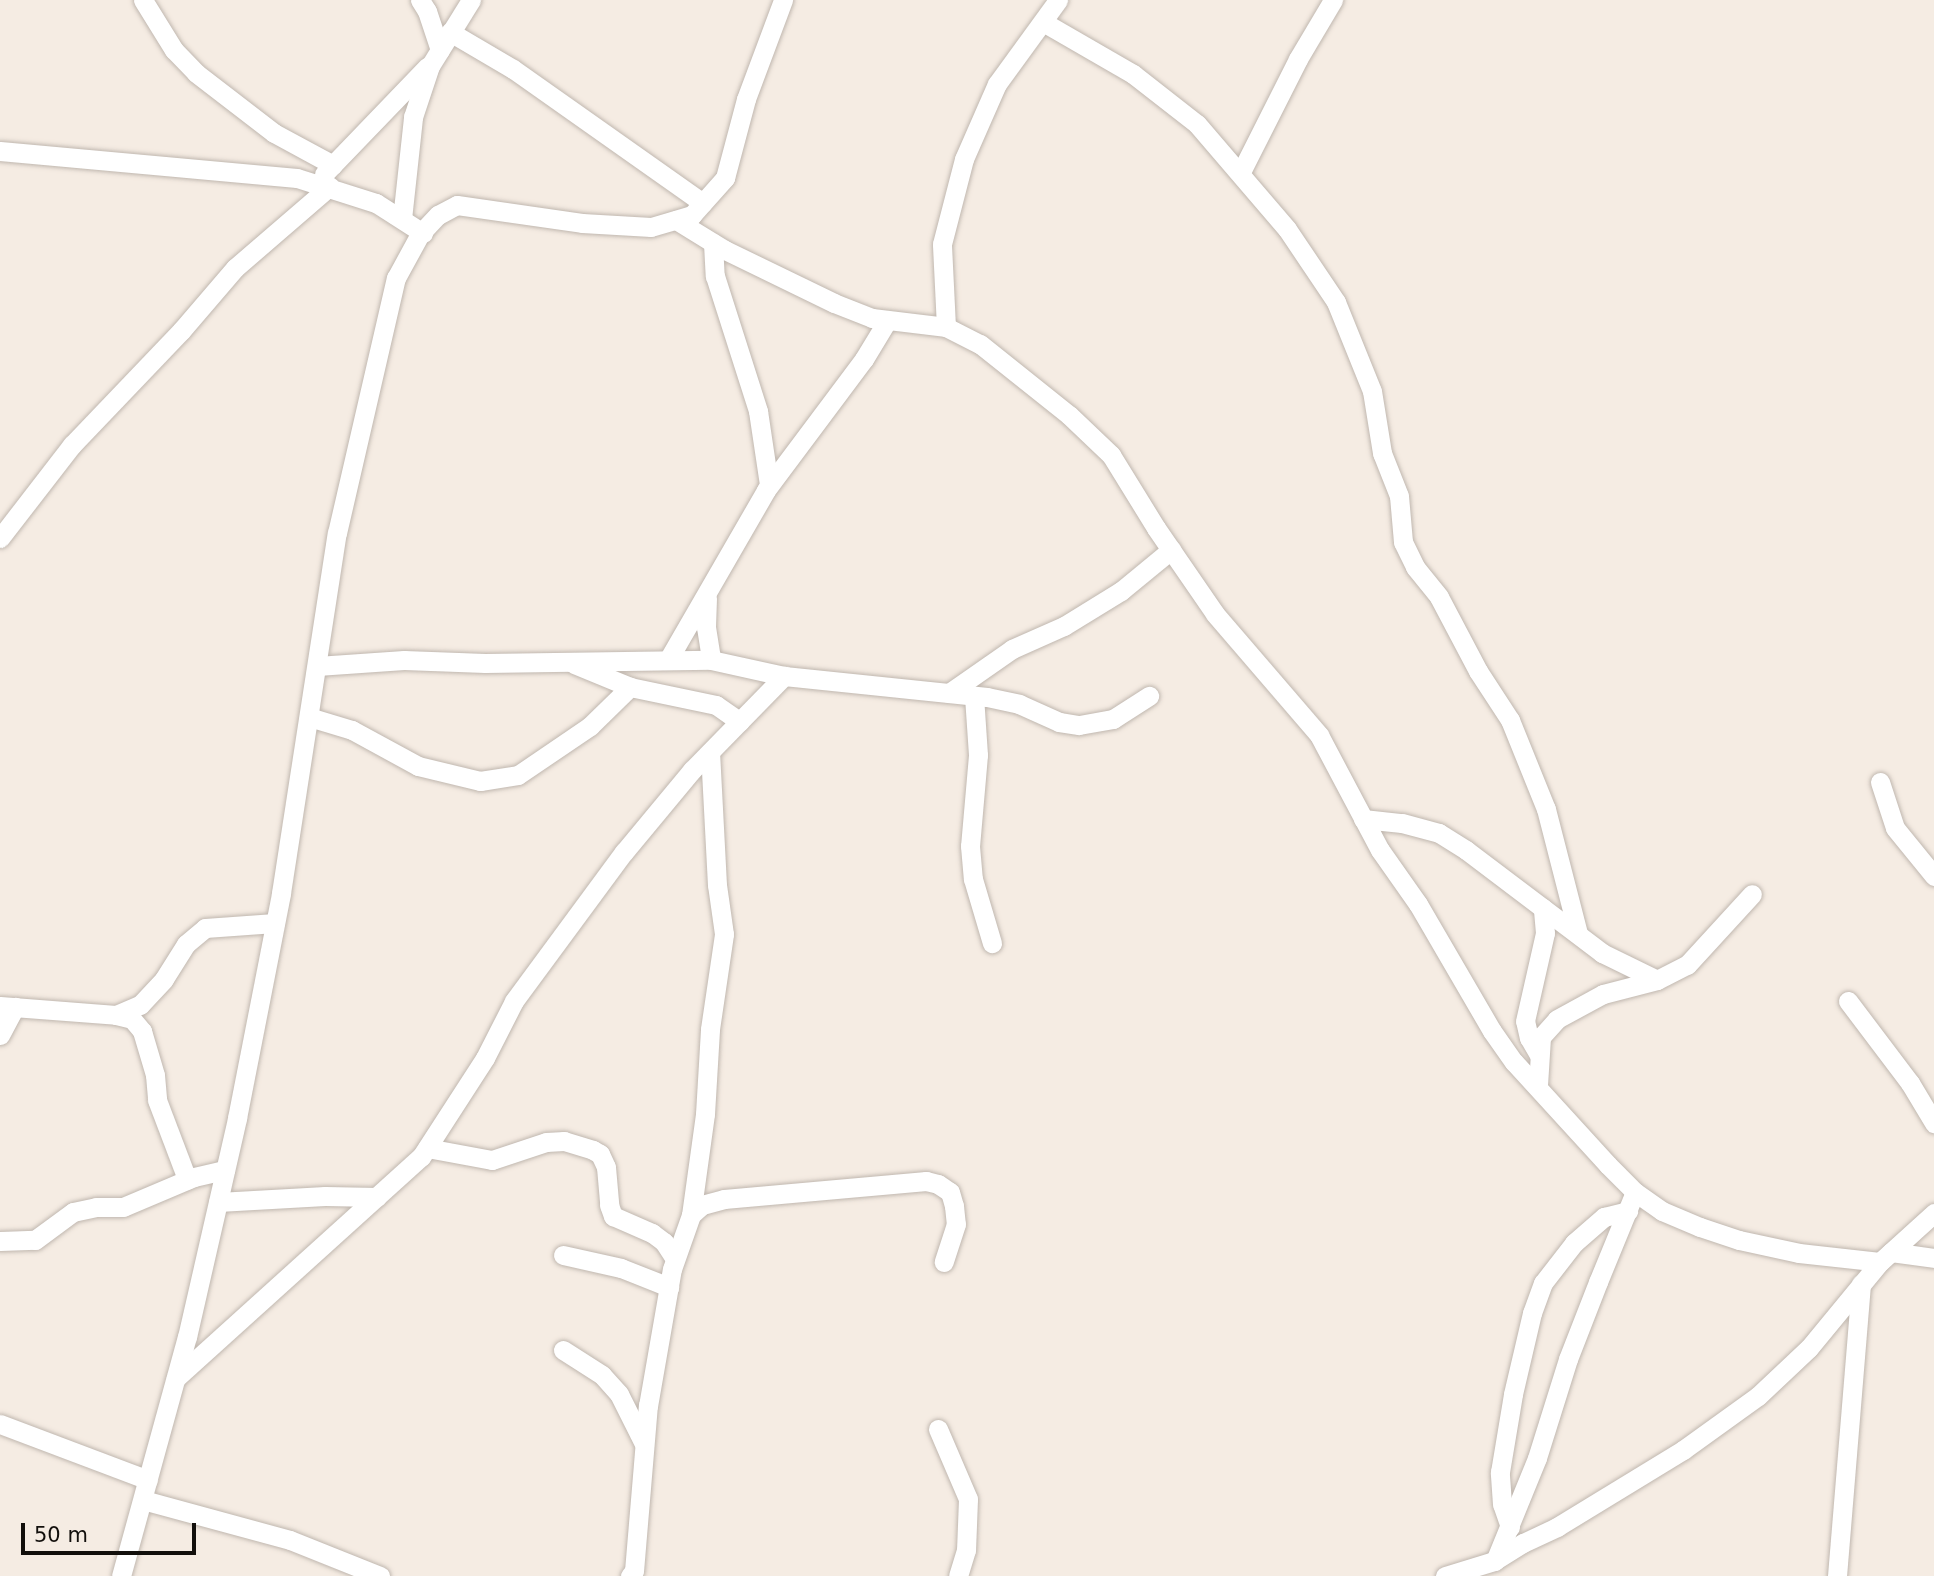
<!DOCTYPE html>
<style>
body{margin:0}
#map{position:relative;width:1934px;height:1576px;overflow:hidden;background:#f5ece3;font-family:"DejaVu Sans",sans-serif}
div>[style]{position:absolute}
.roads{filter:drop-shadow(0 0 2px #c0b7af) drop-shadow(0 0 2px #c0b7af)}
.street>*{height:19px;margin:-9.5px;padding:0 9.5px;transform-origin:9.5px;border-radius:9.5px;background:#fff}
span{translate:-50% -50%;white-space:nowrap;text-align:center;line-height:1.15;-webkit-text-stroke:6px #f5ece3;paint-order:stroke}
.scale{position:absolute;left:21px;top:1523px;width:175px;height:32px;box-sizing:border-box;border:4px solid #120f0c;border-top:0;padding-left:9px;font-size:21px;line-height:24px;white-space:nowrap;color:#120f0c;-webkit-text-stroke:5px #f5ece3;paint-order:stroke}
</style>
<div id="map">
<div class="roads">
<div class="street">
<i style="left:143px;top:0;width:59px;rotate:58.2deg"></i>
<i style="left:174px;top:50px;width:32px;rotate:46deg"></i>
<i style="left:196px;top:73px;width:98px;rotate:37.6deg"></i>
<i style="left:274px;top:133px;width:67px;rotate:28.5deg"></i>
<i style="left:420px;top:0;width:13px;rotate:58deg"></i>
<i style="left:427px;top:11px;width:41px;rotate:71.6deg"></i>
<i style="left:1043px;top:22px;width:104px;rotate:30deg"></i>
<i style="left:1133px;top:74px;width:81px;rotate:38deg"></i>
<i style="left:1197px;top:124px;width:138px;rotate:49.4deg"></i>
<i style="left:1287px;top:229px;width:88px;rotate:56.1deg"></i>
<i style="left:1336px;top:302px;width:96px;rotate:68deg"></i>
<i style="left:1372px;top:391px;width:63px;rotate:80.8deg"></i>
<i style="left:1382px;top:453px;width:46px;rotate:68.4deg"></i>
<i style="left:1399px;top:496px;width:46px;rotate:85deg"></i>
<i style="left:1403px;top:542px;width:28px;rotate:64deg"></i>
<i style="left:1415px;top:567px;width:38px;rotate:51deg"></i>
<i style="left:1439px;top:597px;width:84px;rotate:62.2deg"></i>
<i style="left:1478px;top:671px;width:59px;rotate:56.9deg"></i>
<i style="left:1510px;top:720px;width:96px;rotate:68deg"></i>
<i style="left:1546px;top:809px;width:129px;rotate:75.6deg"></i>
<i style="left:450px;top:32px;width:73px;rotate:30.4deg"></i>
<i style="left:513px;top:69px;width:232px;rotate:35.2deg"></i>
<i style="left:0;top:151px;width:298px;rotate:5.2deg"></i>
<i style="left:297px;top:178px;width:83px;rotate:17.6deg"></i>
<i style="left:376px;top:203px;width:56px;rotate:32.6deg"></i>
<i style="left:1241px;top:172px;width:127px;rotate:-63.2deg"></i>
<i style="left:1298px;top:59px;width:69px;rotate:-59.3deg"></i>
<i style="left:324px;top:174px;width:149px;rotate:-46.1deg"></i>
<i style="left:402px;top:219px;width:103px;rotate:-83.8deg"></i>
<i style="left:413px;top:117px;width:54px;rotate:-71.6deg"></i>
<i style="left:430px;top:66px;width:78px;rotate:-58.2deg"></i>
<i style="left:676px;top:220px;width:57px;rotate:31.5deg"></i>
<i style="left:725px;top:250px;width:121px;rotate:25.9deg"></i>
<i style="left:834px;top:303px;width:41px;rotate:21.5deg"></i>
<i style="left:872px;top:318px;width:75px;rotate:6.9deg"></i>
<i style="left:946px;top:327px;width:38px;rotate:27deg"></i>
<i style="left:980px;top:344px;width:114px;rotate:38.6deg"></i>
<i style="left:1069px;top:415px;width:58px;rotate:43.6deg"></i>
<i style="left:1111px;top:455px;width:86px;rotate:58.3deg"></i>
<i style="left:1156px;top:528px;width:104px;rotate:55.5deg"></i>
<i style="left:1215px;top:614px;width:160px;rotate:49.3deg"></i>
<i style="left:1319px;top:735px;width:130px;rotate:62.1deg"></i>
<i style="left:1380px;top:850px;width:66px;rotate:54.9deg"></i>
<i style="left:1418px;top:904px;width:147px;rotate:59.8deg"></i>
<i style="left:1492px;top:1031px;width:38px;rotate:55deg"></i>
<i style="left:1514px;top:1062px;width:139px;rotate:47.6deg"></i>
<i style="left:1608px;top:1165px;width:38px;rotate:45deg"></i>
<i style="left:1635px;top:1192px;width:33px;rotate:35deg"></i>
<i style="left:1662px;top:1211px;width:41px;rotate:22.8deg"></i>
<i style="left:1700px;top:1227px;width:41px;rotate:18.4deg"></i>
<i style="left:1739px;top:1240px;width:61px;rotate:12.2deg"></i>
<i style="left:1799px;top:1253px;width:81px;rotate:6.3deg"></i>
<i style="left:713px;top:243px;width:33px;rotate:87deg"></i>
<i style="left:715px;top:276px;width:142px;rotate:72.3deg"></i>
<i style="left:758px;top:411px;width:75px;rotate:81.5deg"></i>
<i style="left:946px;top:327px;width:83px;rotate:-92.8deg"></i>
<i style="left:942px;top:244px;width:88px;rotate:-75.5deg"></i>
<i style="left:964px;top:159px;width:82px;rotate:-66.3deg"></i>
<i style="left:997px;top:84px;width:104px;rotate:-54deg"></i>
<i style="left:0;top:538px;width:118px;rotate:-52.3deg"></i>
<i style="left:72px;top:445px;width:158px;rotate:-46.3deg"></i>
<i style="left:181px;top:331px;width:83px;rotate:-49.4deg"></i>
<i style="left:235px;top:268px;width:125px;rotate:-40.8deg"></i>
<i style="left:707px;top:598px;width:29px;rotate:92deg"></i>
<i style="left:706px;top:627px;width:33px;rotate:81deg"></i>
<i style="left:668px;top:660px;width:196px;rotate:-60deg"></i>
<i style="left:766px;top:490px;width:164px;rotate:-53.2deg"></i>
<i style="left:864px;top:359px;width:44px;rotate:-58.8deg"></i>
<i style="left:574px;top:664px;width:61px;rotate:22.3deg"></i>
<i style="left:630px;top:687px;width:88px;rotate:11.8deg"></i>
<i style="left:716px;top:705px;width:29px;rotate:35deg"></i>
<i style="left:317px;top:666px;width:87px;rotate:-3.9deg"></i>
<i style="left:404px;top:660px;width:81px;rotate:2.1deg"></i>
<i style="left:485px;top:663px;width:226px;rotate:-0.8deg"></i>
<i style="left:711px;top:660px;width:75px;rotate:12.4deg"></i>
<i style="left:784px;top:676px;width:204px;rotate:5.9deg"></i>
<i style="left:987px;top:697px;width:33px;rotate:12deg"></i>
<i style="left:1019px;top:704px;width:44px;rotate:24.2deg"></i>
<i style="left:1059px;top:722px;width:20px;rotate:9deg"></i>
<i style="left:1079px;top:725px;width:35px;rotate:-10deg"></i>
<i style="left:1113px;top:719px;width:43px;rotate:-32.6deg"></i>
<i style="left:949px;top:693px;width:77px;rotate:-34.9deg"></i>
<i style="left:1012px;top:649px;width:57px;rotate:-23.9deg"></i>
<i style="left:1064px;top:626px;width:67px;rotate:-31.6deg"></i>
<i style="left:1121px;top:591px;width:65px;rotate:-39.4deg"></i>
<i style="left:974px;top:696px;width:59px;rotate:86.1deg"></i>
<i style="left:978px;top:755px;width:91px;rotate:95deg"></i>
<i style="left:970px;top:846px;width:33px;rotate:85deg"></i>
<i style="left:973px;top:879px;width:67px;rotate:73.5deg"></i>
<i style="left:309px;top:717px;width:45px;rotate:16.8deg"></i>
<i style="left:352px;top:730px;width:75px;rotate:28.6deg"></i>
<i style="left:418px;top:766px;width:64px;rotate:13.6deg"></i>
<i style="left:480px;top:781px;width:38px;rotate:-9deg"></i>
<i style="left:518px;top:775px;width:87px;rotate:-34.2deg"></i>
<i style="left:590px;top:726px;width:56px;rotate:-44.3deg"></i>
<i style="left:1880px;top:782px;width:48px;rotate:71.9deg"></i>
<i style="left:1895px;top:828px;width:62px;rotate:50.9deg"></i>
<i style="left:1363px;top:819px;width:39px;rotate:6deg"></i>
<i style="left:1402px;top:823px;width:38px;rotate:15deg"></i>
<i style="left:1439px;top:833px;width:32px;rotate:32deg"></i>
<i style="left:1466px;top:850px;width:171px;rotate:37.1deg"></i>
<i style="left:1602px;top:953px;width:61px;rotate:26.1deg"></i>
<i style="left:1848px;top:1001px;width:103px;rotate:52.9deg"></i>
<i style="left:1910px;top:1083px;width:47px;rotate:59deg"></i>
<i style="left:0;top:1006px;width:116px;rotate:4.4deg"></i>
<i style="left:116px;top:1015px;width:26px;rotate:-23deg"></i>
<i style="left:140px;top:1005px;width:35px;rotate:-47deg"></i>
<i style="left:164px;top:979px;width:41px;rotate:-57.8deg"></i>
<i style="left:186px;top:944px;width:25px;rotate:-40deg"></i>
<i style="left:205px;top:928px;width:70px;rotate:-4.1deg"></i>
<i style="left:116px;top:1015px;width:16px;rotate:14deg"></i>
<i style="left:132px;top:1019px;width:16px;rotate:50deg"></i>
<i style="left:142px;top:1031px;width:46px;rotate:73.5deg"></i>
<i style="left:155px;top:1075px;width:25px;rotate:85deg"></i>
<i style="left:157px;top:1100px;width:85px;rotate:69.2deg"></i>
<i style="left:0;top:1035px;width:32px;rotate:-62deg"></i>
<i style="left:1539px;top:1055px;width:20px;rotate:-120deg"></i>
<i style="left:1529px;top:1038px;width:17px;rotate:-103deg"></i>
<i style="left:1525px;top:1021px;width:90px;rotate:-77.2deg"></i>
<i style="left:1545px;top:933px;width:25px;rotate:-95deg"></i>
<i style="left:1538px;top:1085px;width:48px;rotate:-86.4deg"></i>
<i style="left:1541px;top:1037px;width:24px;rotate:-48deg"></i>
<i style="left:1557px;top:1019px;width:52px;rotate:-28.5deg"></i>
<i style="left:1603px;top:994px;width:56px;rotate:-14.5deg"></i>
<i style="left:1657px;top:980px;width:34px;rotate:-27deg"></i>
<i style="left:1687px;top:965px;width:96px;rotate:-47.5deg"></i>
<i style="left:427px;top:1148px;width:66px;rotate:10.5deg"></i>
<i style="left:492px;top:1160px;width:57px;rotate:-18.4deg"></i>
<i style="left:546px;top:1142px;width:18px;rotate:-3deg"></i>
<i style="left:564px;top:1141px;width:30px;rotate:17deg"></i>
<i style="left:593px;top:1150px;width:8px;rotate:30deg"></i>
<i style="left:600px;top:1154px;width:14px;rotate:65deg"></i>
<i style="left:606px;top:1167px;width:38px;rotate:85deg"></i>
<i style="left:609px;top:1205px;width:12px;rotate:70deg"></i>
<i style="left:613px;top:1216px;width:43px;rotate:23.6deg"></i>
<i style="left:652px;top:1233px;width:15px;rotate:37deg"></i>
<i style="left:664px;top:1242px;width:20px;rotate:57deg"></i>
<i style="left:218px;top:1202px;width:107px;rotate:-3.2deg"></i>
<i style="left:325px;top:1196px;width:52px;rotate:1.1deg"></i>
<i style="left:691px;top:1215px;width:102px;rotate:-82.1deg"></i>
<i style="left:705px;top:1114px;width:85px;rotate:-86.6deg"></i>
<i style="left:710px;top:1029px;width:96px;rotate:-81.6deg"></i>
<i style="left:724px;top:934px;width:49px;rotate:-98.1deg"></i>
<i style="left:717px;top:885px;width:133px;rotate:-93deg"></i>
<i style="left:0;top:1241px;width:35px;rotate:-2deg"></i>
<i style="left:35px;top:1240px;width:47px;rotate:-36.4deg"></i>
<i style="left:73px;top:1212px;width:24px;rotate:-12deg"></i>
<i style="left:96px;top:1207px;width:27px"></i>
<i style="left:123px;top:1207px;width:77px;rotate:-22.9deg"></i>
<i style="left:194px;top:1177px;width:32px;rotate:-13deg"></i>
<i style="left:1891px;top:1252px;width:43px;rotate:7.9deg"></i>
<i style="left:563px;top:1255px;width:59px;rotate:12.6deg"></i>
<i style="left:621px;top:1268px;width:52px;rotate:21.6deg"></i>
<i style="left:563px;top:1350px;width:46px;rotate:32.7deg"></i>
<i style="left:602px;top:1375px;width:25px;rotate:48deg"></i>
<i style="left:619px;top:1394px;width:54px;rotate:63.4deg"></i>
<i style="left:176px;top:1378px;width:330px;rotate:-42.1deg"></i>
<i style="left:421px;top:1157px;width:118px;rotate:-57.1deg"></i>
<i style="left:485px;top:1058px;width:64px;rotate:-63deg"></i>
<i style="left:514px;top:1001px;width:185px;rotate:-53.6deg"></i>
<i style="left:624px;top:852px;width:107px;rotate:-50.3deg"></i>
<i style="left:692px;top:770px;width:132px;rotate:-45.6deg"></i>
<i style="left:0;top:1424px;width:158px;rotate:20.7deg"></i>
<i style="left:938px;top:1429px;width:76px;rotate:66.8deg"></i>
<i style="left:968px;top:1499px;width:51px;rotate:92.2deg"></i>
<i style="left:966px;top:1550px;width:27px;rotate:107deg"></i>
<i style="left:143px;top:1500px;width:152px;rotate:15.2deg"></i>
<i style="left:290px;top:1540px;width:97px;rotate:21.8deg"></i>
<i style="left:1510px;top:1527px;width:24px;rotate:-109deg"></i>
<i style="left:1502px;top:1504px;width:32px;rotate:-94deg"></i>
<i style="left:1500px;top:1472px;width:79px;rotate:-80.5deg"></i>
<i style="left:1513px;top:1394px;width:83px;rotate:-76.8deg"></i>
<i style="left:1532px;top:1313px;width:32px;rotate:-70deg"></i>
<i style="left:1543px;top:1283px;width:51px;rotate:-52.2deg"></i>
<i style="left:1574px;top:1243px;width:40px;rotate:-41deg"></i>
<i style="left:1604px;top:1217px;width:25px;rotate:-14deg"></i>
<i style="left:1495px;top:1561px;width:111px;rotate:-67.8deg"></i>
<i style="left:1537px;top:1458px;width:104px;rotate:-72.6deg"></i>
<i style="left:1568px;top:1359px;width:83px;rotate:-68.7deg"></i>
<i style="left:1598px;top:1282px;width:97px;rotate:-67.7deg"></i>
<i style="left:121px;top:1576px;width:248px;rotate:-74.6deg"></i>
<i style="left:187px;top:1337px;width:225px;rotate:-77.1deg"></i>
<i style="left:237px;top:1118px;width:229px;rotate:-78.9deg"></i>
<i style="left:281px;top:893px;width:364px;rotate:-81.2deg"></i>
<i style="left:337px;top:533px;width:262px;rotate:-77deg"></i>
<i style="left:396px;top:278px;width:50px;rotate:-61.4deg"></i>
<i style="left:420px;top:234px;width:26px;rotate:-47deg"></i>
<i style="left:438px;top:215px;width:21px;rotate:-28deg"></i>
<i style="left:457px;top:205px;width:126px;rotate:8.2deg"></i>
<i style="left:582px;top:223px;width:69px;rotate:3.3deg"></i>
<i style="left:651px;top:227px;width:43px;rotate:-16.3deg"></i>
<i style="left:692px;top:215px;width:50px;rotate:-48.3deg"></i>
<i style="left:725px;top:178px;width:82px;rotate:-75.1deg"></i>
<i style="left:746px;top:99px;width:106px;rotate:-69.5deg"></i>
<i style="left:630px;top:1576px;width:6px;rotate:-51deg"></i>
<i style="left:634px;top:1571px;width:166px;rotate:-85.2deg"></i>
<i style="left:648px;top:1406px;width:139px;rotate:-80.1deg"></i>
<i style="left:672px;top:1269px;width:57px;rotate:-70.6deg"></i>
<i style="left:691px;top:1215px;width:15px;rotate:-42deg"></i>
<i style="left:702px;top:1205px;width:23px;rotate:-15deg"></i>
<i style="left:724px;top:1199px;width:203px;rotate:-5.1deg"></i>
<i style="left:926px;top:1181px;width:12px;rotate:14deg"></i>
<i style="left:938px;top:1184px;width:14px;rotate:34deg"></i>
<i style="left:950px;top:1192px;width:15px;rotate:74deg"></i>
<i style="left:954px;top:1206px;width:18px;rotate:84deg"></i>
<i style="left:956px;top:1224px;width:40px;rotate:108deg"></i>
<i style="left:1445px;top:1576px;width:51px;rotate:-17deg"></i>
<i style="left:1494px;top:1561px;width:34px;rotate:-32deg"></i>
<i style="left:1523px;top:1543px;width:38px;rotate:-25deg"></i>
<i style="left:1557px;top:1527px;width:148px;rotate:-31.4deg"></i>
<i style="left:1683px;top:1450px;width:92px;rotate:-35.8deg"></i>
<i style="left:1758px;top:1396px;width:70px;rotate:-43.3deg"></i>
<i style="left:1809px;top:1348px;width:112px;rotate:-50.5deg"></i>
<i style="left:1880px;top:1262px;width:73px;rotate:-42.2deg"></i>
<i style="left:1837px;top:1576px;width:293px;rotate:-85.3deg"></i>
</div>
</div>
<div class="scale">50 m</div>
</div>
